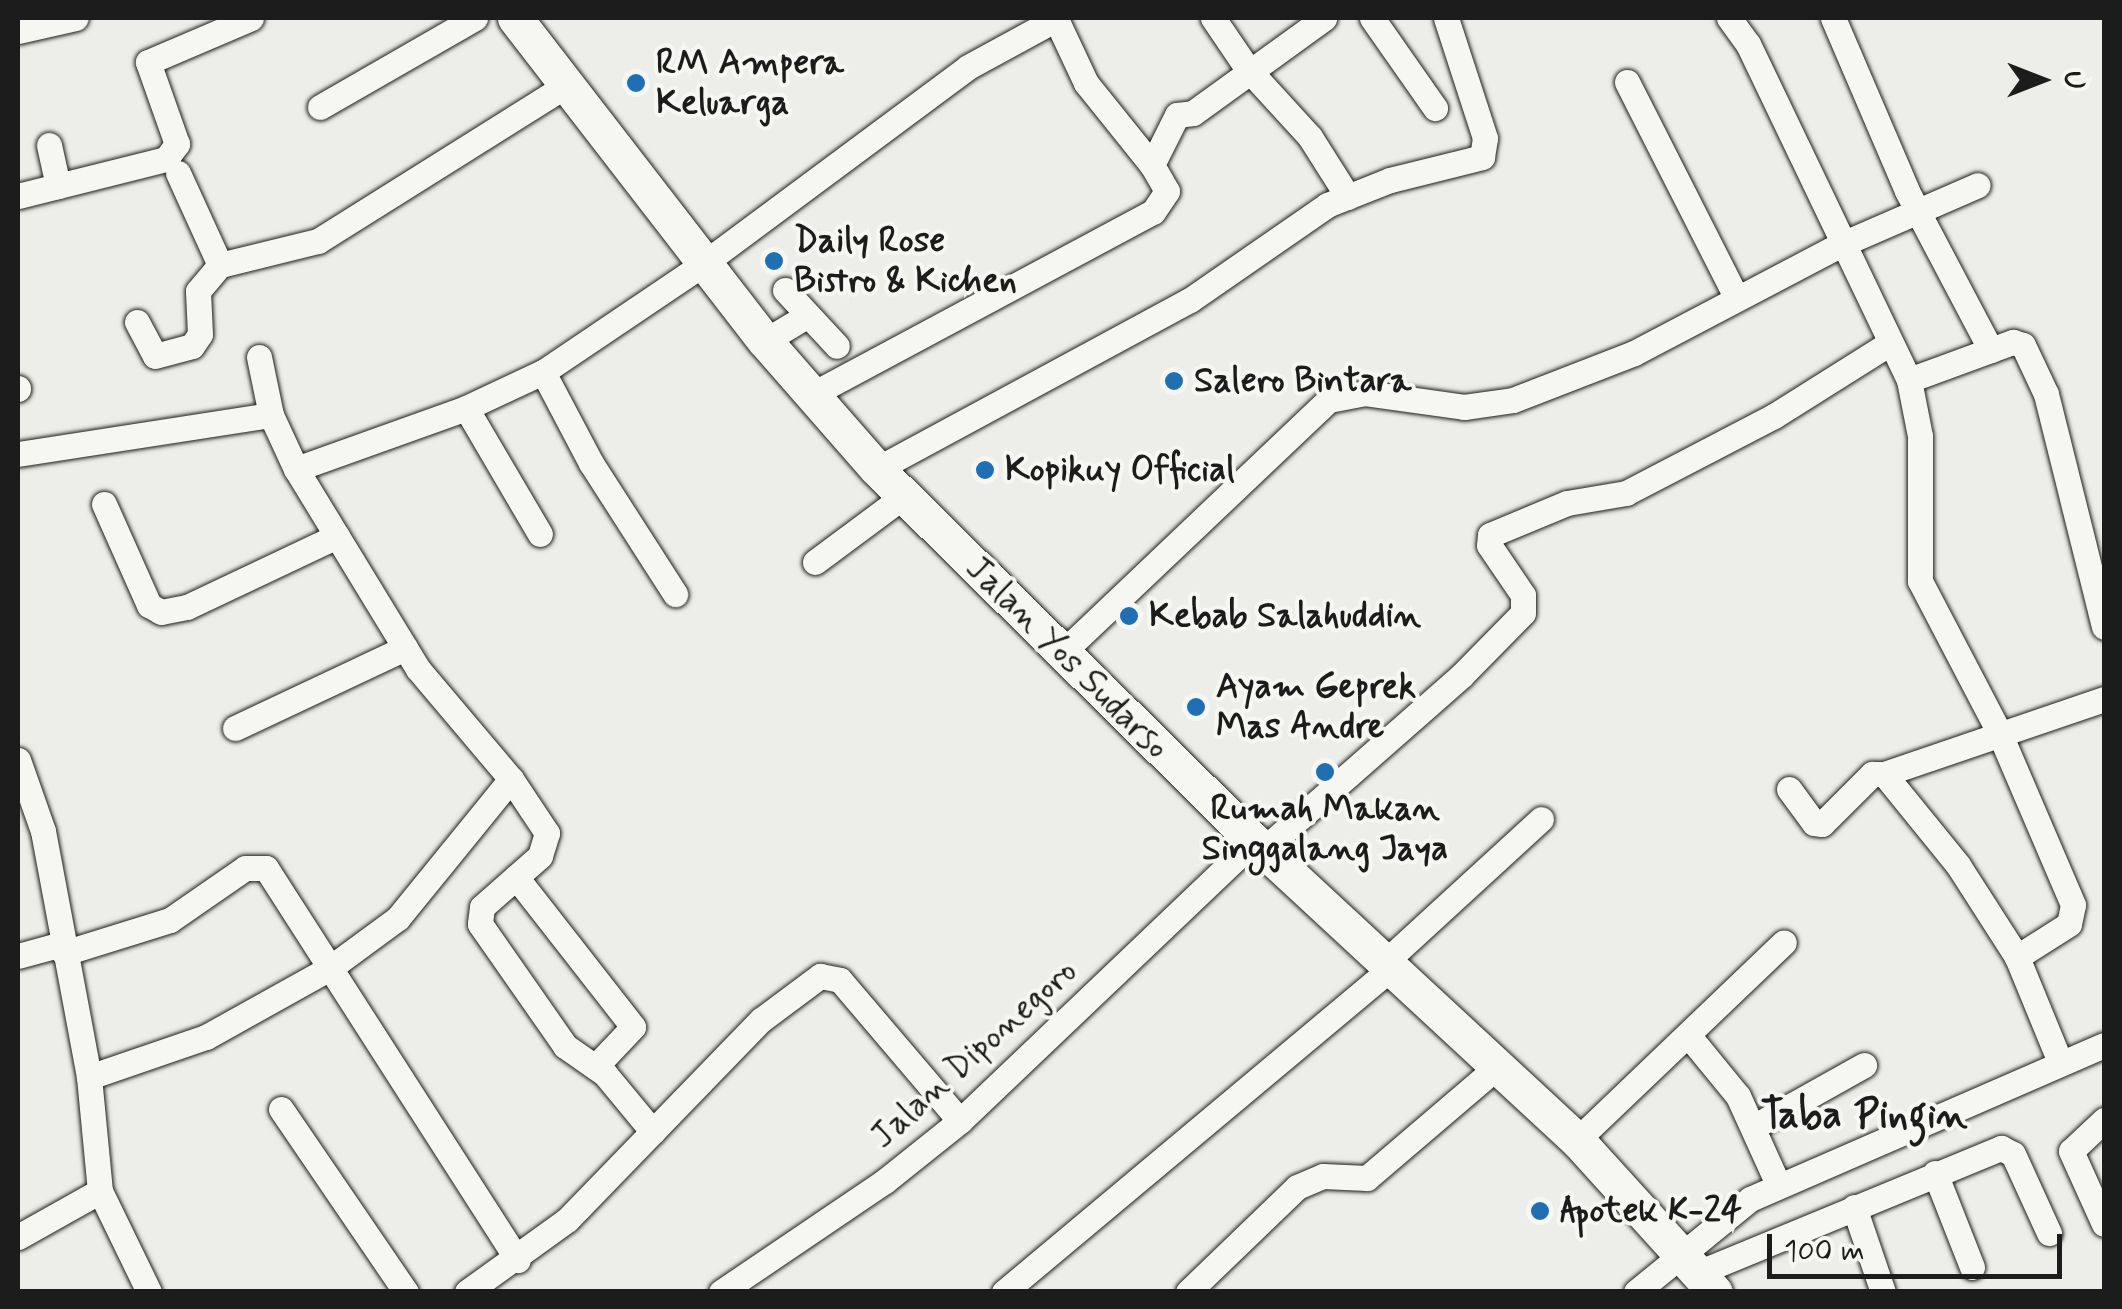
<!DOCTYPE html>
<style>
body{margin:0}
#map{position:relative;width:2122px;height:1309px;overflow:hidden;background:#edede9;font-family:Mynerve,sans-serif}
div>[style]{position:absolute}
.roads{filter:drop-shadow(0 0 2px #1c1c1c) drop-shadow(0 0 2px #1c1c1c)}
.minor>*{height:25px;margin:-12.5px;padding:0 12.5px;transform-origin:12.5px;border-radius:12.5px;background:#f6f6f2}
.highway>*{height:35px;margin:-17.5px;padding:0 17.5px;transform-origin:17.5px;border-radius:17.5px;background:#f6f6f2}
.dots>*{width:28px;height:28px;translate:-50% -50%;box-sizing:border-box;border:5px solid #f6f6f2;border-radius:50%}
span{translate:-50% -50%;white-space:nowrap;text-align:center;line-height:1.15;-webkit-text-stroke:8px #f6f6f2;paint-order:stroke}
.poi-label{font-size:35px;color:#1c1c1c;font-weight:700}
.left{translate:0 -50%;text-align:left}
.street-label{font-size:35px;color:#1c1c1c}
.quarter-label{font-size:40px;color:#1c1c1c;font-weight:700}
.frame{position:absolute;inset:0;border:20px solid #1c1c1c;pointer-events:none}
.north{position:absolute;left:1992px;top:30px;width:100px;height:100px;-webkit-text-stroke:8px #f6f6f2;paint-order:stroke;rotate:90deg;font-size:28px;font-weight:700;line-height:40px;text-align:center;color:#1c1c1c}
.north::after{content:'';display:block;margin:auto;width:35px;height:45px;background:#1c1c1c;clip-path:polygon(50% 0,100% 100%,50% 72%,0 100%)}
.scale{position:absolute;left:1767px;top:1234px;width:295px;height:45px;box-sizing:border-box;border:5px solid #1c1c1c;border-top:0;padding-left:12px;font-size:30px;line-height:35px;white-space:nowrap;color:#1c1c1c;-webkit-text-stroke:8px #f6f6f2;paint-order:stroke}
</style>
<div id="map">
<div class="roads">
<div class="minor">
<i style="left:1213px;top:18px;width:60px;rotate:55.8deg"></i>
<i style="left:1247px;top:68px;width:93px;rotate:47.6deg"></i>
<i style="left:1310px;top:137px;width:71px;rotate:57.7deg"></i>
<i style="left:1372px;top:18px;width:110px;rotate:55deg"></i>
<i style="left:1729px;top:18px;width:32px;rotate:54deg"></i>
<i style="left:1748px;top:44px;width:373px;rotate:64.4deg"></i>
<i style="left:1909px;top:380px;width:57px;rotate:78.9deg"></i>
<i style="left:1920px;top:436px;width:145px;rotate:90deg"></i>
<i style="left:1920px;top:581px;width:170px;rotate:62.4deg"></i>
<i style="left:1999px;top:732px;width:188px;rotate:66.8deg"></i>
<i style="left:2073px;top:905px;width:19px;rotate:102deg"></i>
<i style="left:2069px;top:924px;width:62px;rotate:147.6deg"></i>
<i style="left:1833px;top:18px;width:188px;rotate:66.8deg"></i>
<i style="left:1907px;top:191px;width:180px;rotate:62.2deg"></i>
<i style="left:1056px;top:19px;width:71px;rotate:64.9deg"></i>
<i style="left:1086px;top:83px;width:105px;rotate:51.2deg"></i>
<i style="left:18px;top:31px;width:59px;rotate:-12.6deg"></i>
<i style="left:1627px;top:82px;width:241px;rotate:63.1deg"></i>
<i style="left:320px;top:107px;width:179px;rotate:-29.9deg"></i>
<i style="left:49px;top:145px;width:42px;rotate:77.6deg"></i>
<i style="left:178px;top:173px;width:101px;rotate:65.5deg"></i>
<i style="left:18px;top:196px;width:153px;rotate:-14deg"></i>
<i style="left:166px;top:159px;width:19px;rotate:-54deg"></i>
<i style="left:177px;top:144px;width:87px;rotate:-109.5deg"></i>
<i style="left:148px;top:62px;width:112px;rotate:-23.1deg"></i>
<i style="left:785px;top:290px;width:76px;rotate:47.1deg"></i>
<i style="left:137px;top:322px;width:38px;rotate:62deg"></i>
<i style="left:155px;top:356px;width:38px;rotate:-15deg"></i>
<i style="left:192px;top:346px;width:14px;rotate:-56deg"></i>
<i style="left:200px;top:334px;width:43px;rotate:-92.7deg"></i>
<i style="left:198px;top:291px;width:34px;rotate:-50deg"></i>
<i style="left:220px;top:265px;width:101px;rotate:-13.8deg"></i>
<i style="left:318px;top:241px;width:292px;rotate:-32.1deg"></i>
<i style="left:765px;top:341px;width:50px;rotate:-31.2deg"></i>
<i style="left:259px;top:357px;width:59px;rotate:78.3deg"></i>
<i style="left:271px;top:415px;width:60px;rotate:65.2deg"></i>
<i style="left:296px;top:469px;width:234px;rotate:58.6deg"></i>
<i style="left:418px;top:669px;width:144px;rotate:49.8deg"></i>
<i style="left:511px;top:779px;width:65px;rotate:56.3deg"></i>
<i style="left:547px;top:833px;width:24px;rotate:107deg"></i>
<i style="left:540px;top:856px;width:77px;rotate:138.7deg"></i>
<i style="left:482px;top:907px;width:17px;rotate:97deg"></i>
<i style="left:480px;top:924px;width:149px;rotate:55.1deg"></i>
<i style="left:565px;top:1046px;width:49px;rotate:35deg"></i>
<i style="left:605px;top:1074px;width:75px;rotate:50.4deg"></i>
<i style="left:543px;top:372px;width:103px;rotate:62.2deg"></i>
<i style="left:591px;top:463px;width:156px;rotate:57.3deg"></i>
<i style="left:1909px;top:380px;width:111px;rotate:-20.1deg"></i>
<i style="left:2013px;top:342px;width:10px;rotate:17deg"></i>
<i style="left:2023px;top:345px;width:54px;rotate:64.9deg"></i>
<i style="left:2046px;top:394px;width:240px;rotate:76deg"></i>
<i style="left:18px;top:388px;width:1px;rotate:90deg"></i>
<i style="left:811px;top:395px;width:388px;rotate:-28.2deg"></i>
<i style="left:1153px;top:212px;width:25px;rotate:-56deg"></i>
<i style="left:1167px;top:191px;width:30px;rotate:-120deg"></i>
<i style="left:1152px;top:165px;width:56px;rotate:-63.4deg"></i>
<i style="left:1177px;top:115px;width:16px;rotate:-7deg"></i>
<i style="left:1193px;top:113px;width:162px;rotate:-35.9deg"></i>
<i style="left:466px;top:408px;width:146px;rotate:59.6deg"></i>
<i style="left:18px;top:454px;width:256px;rotate:-8.8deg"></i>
<i style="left:296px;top:469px;width:181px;rotate:-19.7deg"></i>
<i style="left:466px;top:408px;width:85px;rotate:-25.1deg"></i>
<i style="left:543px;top:372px;width:193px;rotate:-34deg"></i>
<i style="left:703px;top:264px;width:330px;rotate:-36.6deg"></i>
<i style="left:968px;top:67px;width:102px;rotate:-28.6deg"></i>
<i style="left:877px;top:469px;width:356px;rotate:-28.4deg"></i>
<i style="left:1190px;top:300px;width:167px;rotate:-34.7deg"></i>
<i style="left:1327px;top:205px;width:68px;rotate:-21.6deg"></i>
<i style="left:1390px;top:180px;width:95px;rotate:-14deg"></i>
<i style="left:1482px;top:157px;width:19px;rotate:-81deg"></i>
<i style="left:1485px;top:138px;width:126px;rotate:-108deg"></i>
<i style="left:104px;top:504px;width:111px;rotate:66deg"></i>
<i style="left:149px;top:605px;width:14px;rotate:30deg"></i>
<i style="left:161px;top:612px;width:26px;rotate:-11deg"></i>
<i style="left:187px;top:607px;width:166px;rotate:-25.3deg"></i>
<i style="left:815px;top:562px;width:111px;rotate:-36.6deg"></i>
<i style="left:1062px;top:653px;width:368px;rotate:-43.5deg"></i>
<i style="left:1329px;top:400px;width:37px;rotate:-11deg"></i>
<i style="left:1365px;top:393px;width:100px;rotate:8deg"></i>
<i style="left:1464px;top:407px;width:49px;rotate:-8.1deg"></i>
<i style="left:1513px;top:400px;width:130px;rotate:-21.2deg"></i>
<i style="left:1634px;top:353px;width:233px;rotate:-27.7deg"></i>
<i style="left:1840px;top:245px;width:150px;rotate:-23.5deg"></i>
<i style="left:235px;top:728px;width:188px;rotate:-25.2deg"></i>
<i style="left:18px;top:760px;width:75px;rotate:70.6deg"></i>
<i style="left:43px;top:831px;width:250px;rotate:79.4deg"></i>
<i style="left:89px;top:1077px;width:115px;rotate:84.5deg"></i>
<i style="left:100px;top:1191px;width:112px;rotate:64.1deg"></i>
<i style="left:1789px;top:789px;width:42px;rotate:53.7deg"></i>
<i style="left:1814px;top:823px;width:8px;rotate:7deg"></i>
<i style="left:1822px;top:824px;width:71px;rotate:-45deg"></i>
<i style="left:1872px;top:774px;width:12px"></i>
<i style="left:1263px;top:850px;width:264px;rotate:-41.3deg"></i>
<i style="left:1461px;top:676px;width:88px;rotate:-45.5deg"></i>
<i style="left:1523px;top:613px;width:18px;rotate:-90deg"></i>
<i style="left:1523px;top:595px;width:60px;rotate:-124.2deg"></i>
<i style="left:1489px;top:545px;width:10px;rotate:-84deg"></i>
<i style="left:1490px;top:535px;width:83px;rotate:-22.6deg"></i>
<i style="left:1567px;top:503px;width:60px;rotate:-9.6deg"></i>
<i style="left:1626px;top:493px;width:167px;rotate:-27.5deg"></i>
<i style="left:1774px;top:416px;width:137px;rotate:-32.2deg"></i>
<i style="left:516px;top:877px;width:190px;rotate:52deg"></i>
<i style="left:633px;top:1027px;width:55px;rotate:133.5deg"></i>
<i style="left:64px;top:953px;width:111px;rotate:-17.3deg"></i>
<i style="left:170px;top:920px;width:91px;rotate:-34.7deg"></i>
<i style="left:245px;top:868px;width:21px"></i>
<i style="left:266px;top:868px;width:466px;rotate:57.3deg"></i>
<i style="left:18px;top:956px;width:46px;rotate:-15.3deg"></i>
<i style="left:1384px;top:963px;width:213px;rotate:-42.5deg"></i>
<i style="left:1688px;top:1035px;width:79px;rotate:50.7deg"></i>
<i style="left:1738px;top:1096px;width:97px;rotate:65.6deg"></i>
<i style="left:2060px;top:1062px;width:113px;rotate:-112.3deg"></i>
<i style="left:2017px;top:957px;width:109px;rotate:-122.7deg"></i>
<i style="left:1958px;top:865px;width:117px;rotate:-129.1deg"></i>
<i style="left:1884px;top:774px;width:232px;rotate:-18.8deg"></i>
<i style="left:89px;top:1077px;width:124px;rotate:-18.9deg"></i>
<i style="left:206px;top:1037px;width:142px;rotate:-29.1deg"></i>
<i style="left:330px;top:968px;width:84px;rotate:-36.3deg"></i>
<i style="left:398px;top:918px;width:179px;rotate:-50.9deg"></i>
<i style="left:281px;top:1109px;width:222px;rotate:55.7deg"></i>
<i style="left:2104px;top:1120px;width:45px;rotate:136.8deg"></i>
<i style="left:2071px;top:1151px;width:80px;rotate:65.7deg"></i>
<i style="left:1755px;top:1126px;width:125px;rotate:-29.2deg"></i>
<i style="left:1577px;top:1140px;width:286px;rotate:-43.7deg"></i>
<i style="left:1935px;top:1173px;width:101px;rotate:68.5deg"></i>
<i style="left:1854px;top:1207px;width:90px;rotate:71.2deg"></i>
<i style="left:18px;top:1237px;width:94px;rotate:-29.3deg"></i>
<i style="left:1700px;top:1272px;width:326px;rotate:-22.4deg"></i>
<i style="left:2001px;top:1148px;width:13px;rotate:27deg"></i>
<i style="left:2013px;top:1154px;width:87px;rotate:65.5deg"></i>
<i style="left:467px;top:1292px;width:123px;rotate:-35.8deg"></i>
<i style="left:567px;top:1220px;width:279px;rotate:-45.9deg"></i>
<i style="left:761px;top:1020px;width:74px;rotate:-36.7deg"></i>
<i style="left:820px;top:976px;width:20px;rotate:11deg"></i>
<i style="left:840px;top:980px;width:185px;rotate:49.6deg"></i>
<i style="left:721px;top:1292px;width:198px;rotate:-34.1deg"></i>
<i style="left:885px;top:1181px;width:96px;rotate:-38.7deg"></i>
<i style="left:960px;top:1121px;width:406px;rotate:-43.6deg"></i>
<i style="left:1004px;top:1292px;width:503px;rotate:-39.92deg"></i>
<i style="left:1188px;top:1292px;width:151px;rotate:-43.9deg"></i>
<i style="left:1297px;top:1187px;width:28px;rotate:-23deg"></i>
<i style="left:1323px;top:1176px;width:44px;rotate:2.6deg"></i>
<i style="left:1367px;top:1178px;width:171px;rotate:-40.5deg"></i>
<i style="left:1636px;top:1292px;width:147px;rotate:-39.2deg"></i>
<i style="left:1750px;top:1199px;width:386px;rotate:-23.5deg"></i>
</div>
<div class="highway">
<i style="left:515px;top:18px;width:408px;rotate:52.3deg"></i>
<i style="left:765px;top:341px;width:170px;rotate:48.8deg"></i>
<i style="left:877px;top:469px;width:530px;rotate:44.62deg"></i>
<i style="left:1254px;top:841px;width:440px;rotate:42.8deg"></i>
<i style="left:1577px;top:1140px;width:205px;rotate:47.8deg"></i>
</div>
</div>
<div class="dots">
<i style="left:636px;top:83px;background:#1f6fb2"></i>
<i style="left:774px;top:261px;background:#1f6fb2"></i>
<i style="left:1174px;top:381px;background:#1f6fb2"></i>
<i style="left:985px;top:470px;background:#1f6fb2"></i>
<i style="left:1129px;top:616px;background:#1f6fb2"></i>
<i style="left:1196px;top:707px;background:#1f6fb2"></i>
<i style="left:1325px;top:772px;background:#1f6fb2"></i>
<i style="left:1540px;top:1211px;background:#1f6fb2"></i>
</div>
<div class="poi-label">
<span class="left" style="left:656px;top:83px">RM Ampera<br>Keluarga</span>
<span class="left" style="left:794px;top:261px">Daily Rose<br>Bistro &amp; Kichen</span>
<span class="left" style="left:1194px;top:381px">Salero Bintara</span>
<span class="left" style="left:1005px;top:470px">Kopikuy Official</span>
<span class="left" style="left:1149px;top:616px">Kebab Salahuddin</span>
<span class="left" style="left:1216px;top:707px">Ayam Geprek<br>Mas Andre</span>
<span style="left:1325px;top:829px">Rumah Makan<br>Singgalang Jaya</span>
<span class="left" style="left:1560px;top:1211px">Apotek K-24</span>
</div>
<div class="street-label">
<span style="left:1067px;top:658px;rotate:45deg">Jalan Yos Sudarso</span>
<span style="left:974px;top:1054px;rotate:-42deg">Jalan Diponegoro</span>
</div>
<div class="quarter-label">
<span style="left:1864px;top:1116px">Taba Pingin</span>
</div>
<div class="frame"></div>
<div class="north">U</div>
<div class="scale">100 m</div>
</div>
